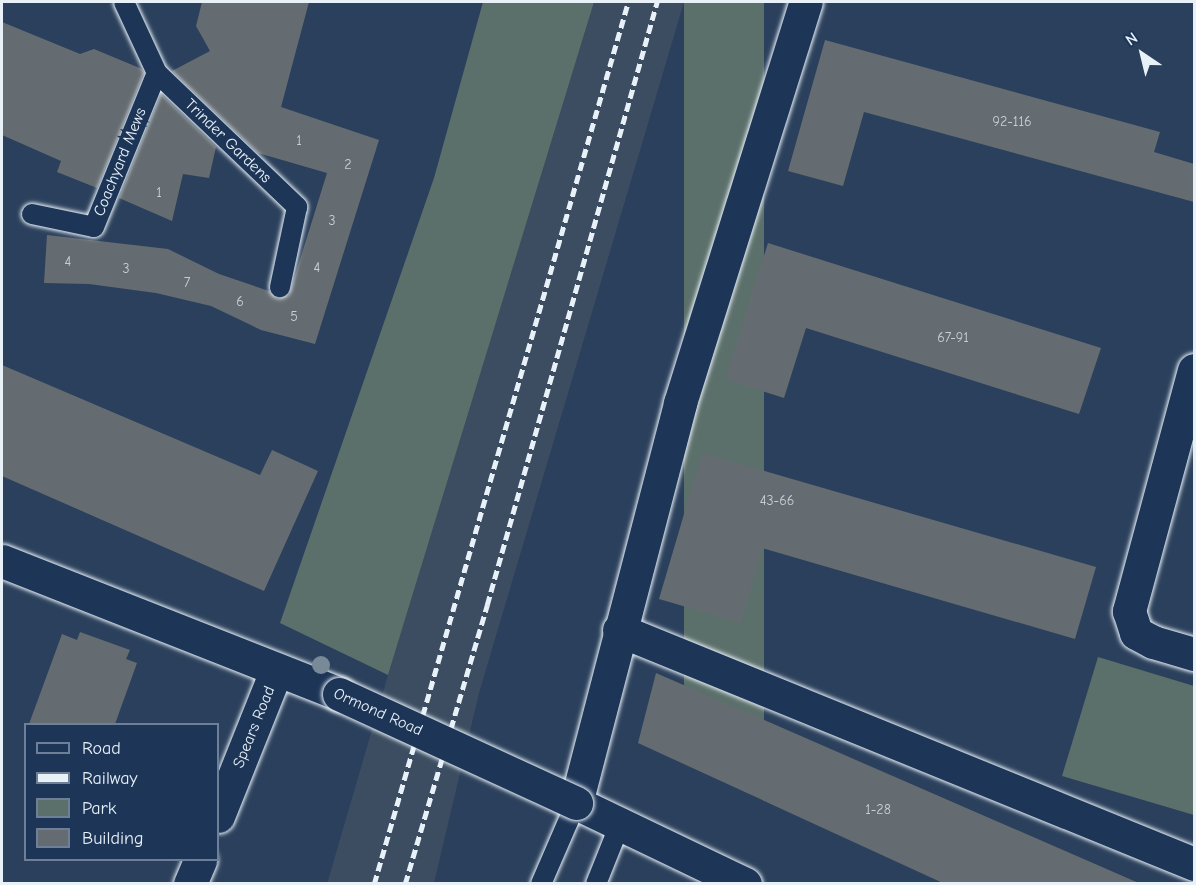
<!DOCTYPE html>
<style>
body{margin:0}
#map{position:relative;width:1196px;height:885px;overflow:hidden;background:#2b405c;font-family:"Comic Neue",sans-serif}
div>[style]{position:absolute}
.built>*{inset:0;background:#3c4d62}
.green>*{inset:0;background:#5c706b;transform-origin:0 0}
.building>*{inset:0;background:#656c71}
.roads{filter:drop-shadow(0 0 2px #e8f1f8) drop-shadow(0 0 2px #e8f1f8)}
.service>*{height:20px;margin:-10px;padding:0 10px;transform-origin:10px;border-radius:10px;background:#1d3557}
.minor>*{height:33px;margin:-16.5px;padding:0 16.5px;transform-origin:16.5px;border-radius:16.5px;background:#1d3557}
.rail>*{height:4.5px;margin-top:-2.25px;transform-origin:0;background:repeating-linear-gradient(90deg,#e8f1f8 0 9px,transparent 0 13.5px)}
.bridges{filter:drop-shadow(0 0 2px #e8f1f8) drop-shadow(0 0 2px #e8f1f8)}
.minor-bridge>*{height:33px;margin:-16.5px;padding:0 16.5px;transform-origin:16.5px;border-radius:16.5px;background:#1d3557}
.trees>*{width:18px;height:18px;margin:-9px;border-radius:50%;background:#788997}
span{translate:-50% -50%;white-space:nowrap;text-align:center;line-height:1.15;-webkit-text-stroke:5px #1d3557;paint-order:stroke}
.number-label{font-size:14px;color:#c7d0d6}
.number-label span{-webkit-text-stroke-width:0}
.street-label{font-size:16px;color:#e8f1f8}
.frame{position:absolute;inset:0;border:3px solid #e8f1f8;pointer-events:none}
.legend{position:absolute;left:24px;top:723px;width:195px;height:138px;box-sizing:border-box;background:#1d3557;border:2px solid #6e8097;margin:0;padding:8px 10px;list-style:none;font-size:18px;color:#e8f1f8}
.legend li{display:flex;align-items:center;gap:12px;height:30px}
.legend b{width:30px;border:2px solid #6e8097}
.north{position:absolute;left:1112px;top:24px;width:60px;height:60px;-webkit-text-stroke:4px #1d3557;paint-order:stroke;rotate:325deg;font-size:16px;font-weight:700;line-height:24px;text-align:center;color:#e8f1f8}
.north::after{content:'';display:block;margin:auto;width:21px;height:27px;background:#e8f1f8;clip-path:polygon(50% 0,100% 100%,50% 72%,0 100%)}
</style>
<div id="map">
<div class="built">
<i style="clip-path:polygon(594px 2px,684px 2px,479px 693px,434px 883px,327px 884px,388px 675px)"></i>
</div>
<div class="green">
<i style="clip-path:polygon(483px 2px,594px 2px,388px 675px,280px 623px,434px 178px)"></i>
<i style="left:684px;top:2px;width:80px;height:721px"></i>
<i style="clip-path:polygon(1098px 657px,1194px 686px,1194px 815px,1062px 776px)"></i>
</div>
<div class="building">
<i style="clip-path:polygon(202px 2px,309px 2px,281px 107px,379px 140px,315px 344px,261px 330px,211px 306px,156px 293px,89px 284px,44px 283px,47px 235px,168px 249px,219px 274px,269px 291px,277px 299px,289px 295px,327px 173px,258px 153px,172px 71px,210px 51px,196px 26px)"></i>
<i style="clip-path:polygon(2px 22px,80px 54px,94px 49px,142px 69px,144px 73px,97px 188px,57px 172px,61px 161px,2px 135px)"></i>
<i style="clip-path:polygon(825px 40px,1160px 132px,1154px 152px,1194px 164px,1194px 202px,864px 112px,843px 186px,788px 171px)"></i>
<i style="clip-path:polygon(161px 94px,216px 147px,209px 178px,183px 174px,172px 221px,119px 198px)"></i>
<i style="clip-path:polygon(768px 243px,1101px 348px,1079px 414px,806px 328px,784px 398px,725px 379px)"></i>
<i style="clip-path:polygon(2px 365px,260px 475px,272px 450px,318px 471px,264px 591px,2px 476px)"></i>
<i style="clip-path:polygon(702px 453px,1096px 567px,1075px 639px,762px 548px,741px 623px,659px 599px)"></i>
<i style="clip-path:polygon(80px 632px,130px 650px,126px 659px,137px 663px,115px 724px,29px 724px,62px 634px,77px 640px)"></i>
<i style="clip-path:polygon(656px 673px,1141px 884px,945px 884px,638px 743px)"></i>
</div>
<div class="roads">
<div class="service">
<i style="left:124px;top:2px;width:78px;rotate:65.1deg"></i>
<i style="left:157px;top:73px;width:194px;rotate:43.7deg"></i>
<i style="left:297px;top:207px;width:82px;rotate:102deg"></i>
<i style="left:32px;top:214px;width:63px;rotate:11.8deg"></i>
<i style="left:94px;top:227px;width:166px;rotate:-67.8deg"></i>
<i style="left:541px;top:884px;width:88px;rotate:-66.6deg"></i>
<i style="left:596px;top:884px;width:65px;rotate:-68.2deg"></i>
</div>
<div class="minor">
<i style="left:1194px;top:370px;width:250px;rotate:105.1deg"></i>
<i style="left:1129px;top:611px;width:23px;rotate:72deg"></i>
<i style="left:1136px;top:633px;width:19px;rotate:28deg"></i>
<i style="left:1153px;top:642px;width:43px;rotate:16.3deg"></i>
<i style="left:2px;top:561px;width:362px;rotate:21.5deg"></i>
<i style="left:619px;top:630px;width:621px;rotate:22.14deg"></i>
<i style="left:218px;top:816px;width:156px;rotate:-68.2deg"></i>
<i style="left:190px;top:884px;width:26px;rotate:-67deg"></i>
<i style="left:745px;top:884px;width:187px;rotate:-154.4deg"></i>
<i style="left:576px;top:803px;width:413px;rotate:-75.4deg"></i>
<i style="left:680px;top:403px;width:420px;rotate:-72.6deg"></i>
</div>
</div>
<div class="rail">
<i style="left:374px;top:884px;width:918px;rotate:-73.93deg"></i>
<i style="left:405px;top:884px;width:291px;rotate:-73.6deg"></i>
<i style="left:487px;top:605px;width:627px;rotate:-74.26deg"></i>
</div>
<div class="bridges">
<div class="minor-bridge">
<i style="left:339px;top:694px;width:261px;rotate:24.7deg"></i>
</div>
</div>
<div class="trees">
<i style="left:321px;top:665px"></i>
</div>
<div class="number-label">
<span style="left:1012px;top:122px">92-116</span>
<span style="left:299px;top:141px">1</span>
<span style="left:348px;top:165px">2</span>
<span style="left:159px;top:193px">1</span>
<span style="left:332px;top:221px">3</span>
<span style="left:68px;top:262px">4</span>
<span style="left:317px;top:268px">4</span>
<span style="left:126px;top:269px">3</span>
<span style="left:187px;top:283px">7</span>
<span style="left:240px;top:302px">6</span>
<span style="left:294px;top:317px">5</span>
<span style="left:953px;top:338px">67-91</span>
<span style="left:777px;top:501px">43-66</span>
<span style="left:878px;top:810px">1-28</span>
</div>
<div class="street-label">
<span style="left:228px;top:141px;rotate:44deg">Trinder Gardens</span>
<span style="left:120px;top:162px;rotate:-68deg">Coachyard Mews</span>
<span style="left:378px;top:712px;rotate:24deg">Ormond Road</span>
<span style="left:254px;top:727px;rotate:-68deg">Spears Road</span>
</div>
<div class="frame"></div>
<ul class="legend">
<li><b style="height:8px;background:#1d3557"></b>Road</li>
<li><b style="height:8px;background:#e8f1f8"></b>Railway</li>
<li><b style="height:16px;background:#5c706b"></b>Park</li>
<li><b style="height:16px;background:#656c71"></b>Building</li>
</ul>
<div class="north">N</div>
</div>
